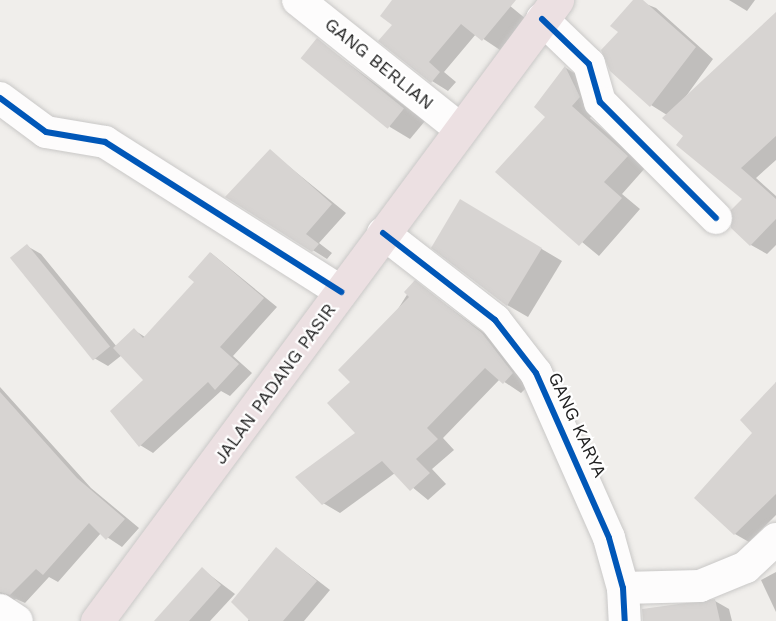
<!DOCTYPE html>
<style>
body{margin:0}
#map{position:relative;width:776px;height:621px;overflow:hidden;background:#f0eeeb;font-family:"Work Sans",sans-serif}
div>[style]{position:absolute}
.shadow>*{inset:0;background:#0003}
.building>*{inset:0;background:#d7d4d2;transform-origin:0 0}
.roads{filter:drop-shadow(0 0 2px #c9c8c7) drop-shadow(0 0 2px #c9c8c7)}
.street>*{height:32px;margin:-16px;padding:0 16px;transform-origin:16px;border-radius:16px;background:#fdfcfc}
.highway>*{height:33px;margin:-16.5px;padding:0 16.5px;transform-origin:16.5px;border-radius:16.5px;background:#ece0e2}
.cycleway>*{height:6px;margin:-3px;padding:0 3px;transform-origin:3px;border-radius:3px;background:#0057b8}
span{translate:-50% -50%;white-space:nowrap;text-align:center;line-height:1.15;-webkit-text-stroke:4.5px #fff;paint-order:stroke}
.street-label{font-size:18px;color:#222}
</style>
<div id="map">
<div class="shadow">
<i style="clip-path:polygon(394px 0,503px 0,526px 19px,500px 50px,476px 34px,444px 72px,456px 82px,448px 91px,432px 81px,394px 24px)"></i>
<i style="clip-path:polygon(636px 0,656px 8px,713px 59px,684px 99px,776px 14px,776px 160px,756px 178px,776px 196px,776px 245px,767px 254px,751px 245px,744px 199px,667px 115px,651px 105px,620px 32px)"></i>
<i style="clip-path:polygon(729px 0,755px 0,747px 11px)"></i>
<i style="clip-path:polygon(317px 40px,425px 121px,410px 139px,390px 127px)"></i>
<i style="clip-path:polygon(566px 68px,584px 79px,598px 108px,590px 118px,646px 167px,622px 194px,640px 209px,599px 256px,497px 172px,547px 117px)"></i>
<i style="clip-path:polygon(270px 151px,346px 213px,319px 243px,332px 253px,327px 259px,228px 197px)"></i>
<i style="clip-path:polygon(481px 213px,562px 261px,528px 317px,507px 305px)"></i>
<i style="clip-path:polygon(27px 246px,41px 254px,117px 347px,134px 330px,145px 337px,196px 282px,211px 253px,277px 307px,233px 356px,252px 373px,230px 396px,221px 391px,153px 453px,140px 445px,146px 380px,122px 355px,108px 366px,94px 358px)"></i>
<i style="clip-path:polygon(415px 282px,499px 344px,530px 384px,521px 393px,500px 379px,443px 438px,454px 450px,432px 469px,446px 484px,428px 500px,395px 473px,340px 513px,323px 503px,357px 433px,352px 382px)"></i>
<i style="clip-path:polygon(776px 382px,776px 515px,749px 542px,735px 534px,754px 432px)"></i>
<i style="clip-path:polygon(0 387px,91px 488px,139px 528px,122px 547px,101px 533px,58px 582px,49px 577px,25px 603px,16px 599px,0 607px)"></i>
<i style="clip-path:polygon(277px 549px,330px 590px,304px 621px,248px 621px)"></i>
<i style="clip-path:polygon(202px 569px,235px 594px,210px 621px,168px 621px)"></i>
<i style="clip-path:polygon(776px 572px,776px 612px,761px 580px)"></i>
<i style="clip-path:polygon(715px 601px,729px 609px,732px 621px,660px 621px)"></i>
</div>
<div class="building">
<i style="clip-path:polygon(392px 0,516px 0,482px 41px,461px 24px,429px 62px,440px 72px,431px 83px,378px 41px,392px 25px,380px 16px)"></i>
<i style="clip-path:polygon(633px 0,643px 0,696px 47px,650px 107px,610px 71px,601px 50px,618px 32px,610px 26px)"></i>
<i style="clip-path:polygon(776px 12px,776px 136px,741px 168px,776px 199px,776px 219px,750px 246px,731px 228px,731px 210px,742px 199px,676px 145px,683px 136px,662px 118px)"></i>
<i style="left:317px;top:38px;width:112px;height:26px;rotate:39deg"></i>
<i style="clip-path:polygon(565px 66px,580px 97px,572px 106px,628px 156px,604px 182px,622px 198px,579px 246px,495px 172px,545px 117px,534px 107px)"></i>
<i style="clip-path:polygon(270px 149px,332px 204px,306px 234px,319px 244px,312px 252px,225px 197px)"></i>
<i style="clip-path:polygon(460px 199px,542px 248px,507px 306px,431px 248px)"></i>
<i style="left:27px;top:244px;width:132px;height:22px;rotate:51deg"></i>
<i style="clip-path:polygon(210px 252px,264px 298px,220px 347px,239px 364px,215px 390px,208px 382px,139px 447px,110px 411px,143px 380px,113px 348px,134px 328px,143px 338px,194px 282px,188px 277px)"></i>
<i style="clip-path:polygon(415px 280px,482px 333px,513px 373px,503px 384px,485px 368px,427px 428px,438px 439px,416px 459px,430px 473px,410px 491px,382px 461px,322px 505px,295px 477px,355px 433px,327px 403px,350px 382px,338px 370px,409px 297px,404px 292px)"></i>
<i style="clip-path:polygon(776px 382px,776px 494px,734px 535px,694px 498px,752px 433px,740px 420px)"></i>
<i style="clip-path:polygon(0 392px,77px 478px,125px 519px,106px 540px,89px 523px,43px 575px,36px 569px,10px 595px,0 592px)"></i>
<i style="clip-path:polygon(276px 547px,317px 581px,283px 621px,250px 621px,231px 602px)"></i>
<i style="clip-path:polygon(202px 567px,221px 585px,189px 621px,154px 621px)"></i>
<i style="clip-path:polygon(715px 599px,720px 621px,643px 621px,642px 609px)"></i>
</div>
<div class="roads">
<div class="street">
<i style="left:298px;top:0;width:206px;rotate:38.5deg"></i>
<i style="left:542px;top:19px;width:65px;rotate:43.8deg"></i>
<i style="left:589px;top:64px;width:40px;rotate:74deg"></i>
<i style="left:600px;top:102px;width:164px;rotate:45deg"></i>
<i style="left:0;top:98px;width:57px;rotate:36.5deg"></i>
<i style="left:46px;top:132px;width:60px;rotate:9.6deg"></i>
<i style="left:105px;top:142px;width:280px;rotate:32.4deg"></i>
<i style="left:383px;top:233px;width:142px;rotate:37.8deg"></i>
<i style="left:495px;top:320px;width:67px;rotate:52.3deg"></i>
<i style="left:536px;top:373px;width:180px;rotate:66.1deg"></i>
<i style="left:609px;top:538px;width:52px;rotate:74.4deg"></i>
<i style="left:623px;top:588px;width:33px;rotate:87deg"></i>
<i style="left:623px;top:588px;width:77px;rotate:-1.5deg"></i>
<i style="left:700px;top:586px;width:50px;rotate:-22.4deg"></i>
<i style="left:746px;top:567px;width:41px;rotate:-43deg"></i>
<i style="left:0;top:610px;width:20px;rotate:33deg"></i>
</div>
<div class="highway">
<i style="left:97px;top:621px;width:773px;rotate:-53.47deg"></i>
</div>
</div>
<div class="cycleway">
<i style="left:542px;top:19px;width:65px;rotate:43.8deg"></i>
<i style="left:589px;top:64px;width:40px;rotate:74deg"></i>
<i style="left:600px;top:102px;width:164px;rotate:45deg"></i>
<i style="left:0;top:98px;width:57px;rotate:36.5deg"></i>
<i style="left:46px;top:132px;width:60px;rotate:9.6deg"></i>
<i style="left:105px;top:142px;width:280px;rotate:32.4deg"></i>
<i style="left:383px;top:233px;width:142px;rotate:37.8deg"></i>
<i style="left:495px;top:320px;width:67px;rotate:52.3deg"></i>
<i style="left:536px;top:373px;width:180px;rotate:66.1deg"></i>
<i style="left:609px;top:538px;width:52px;rotate:74.4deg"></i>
<i style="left:623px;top:588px;width:33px;rotate:87deg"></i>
</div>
<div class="street-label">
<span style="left:379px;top:64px;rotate:39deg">GANG BERLIAN</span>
<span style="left:275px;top:384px;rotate:-54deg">JALAN PADANG PASIR</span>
<span style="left:577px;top:425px;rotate:65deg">GANG KARYA</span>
</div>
</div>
